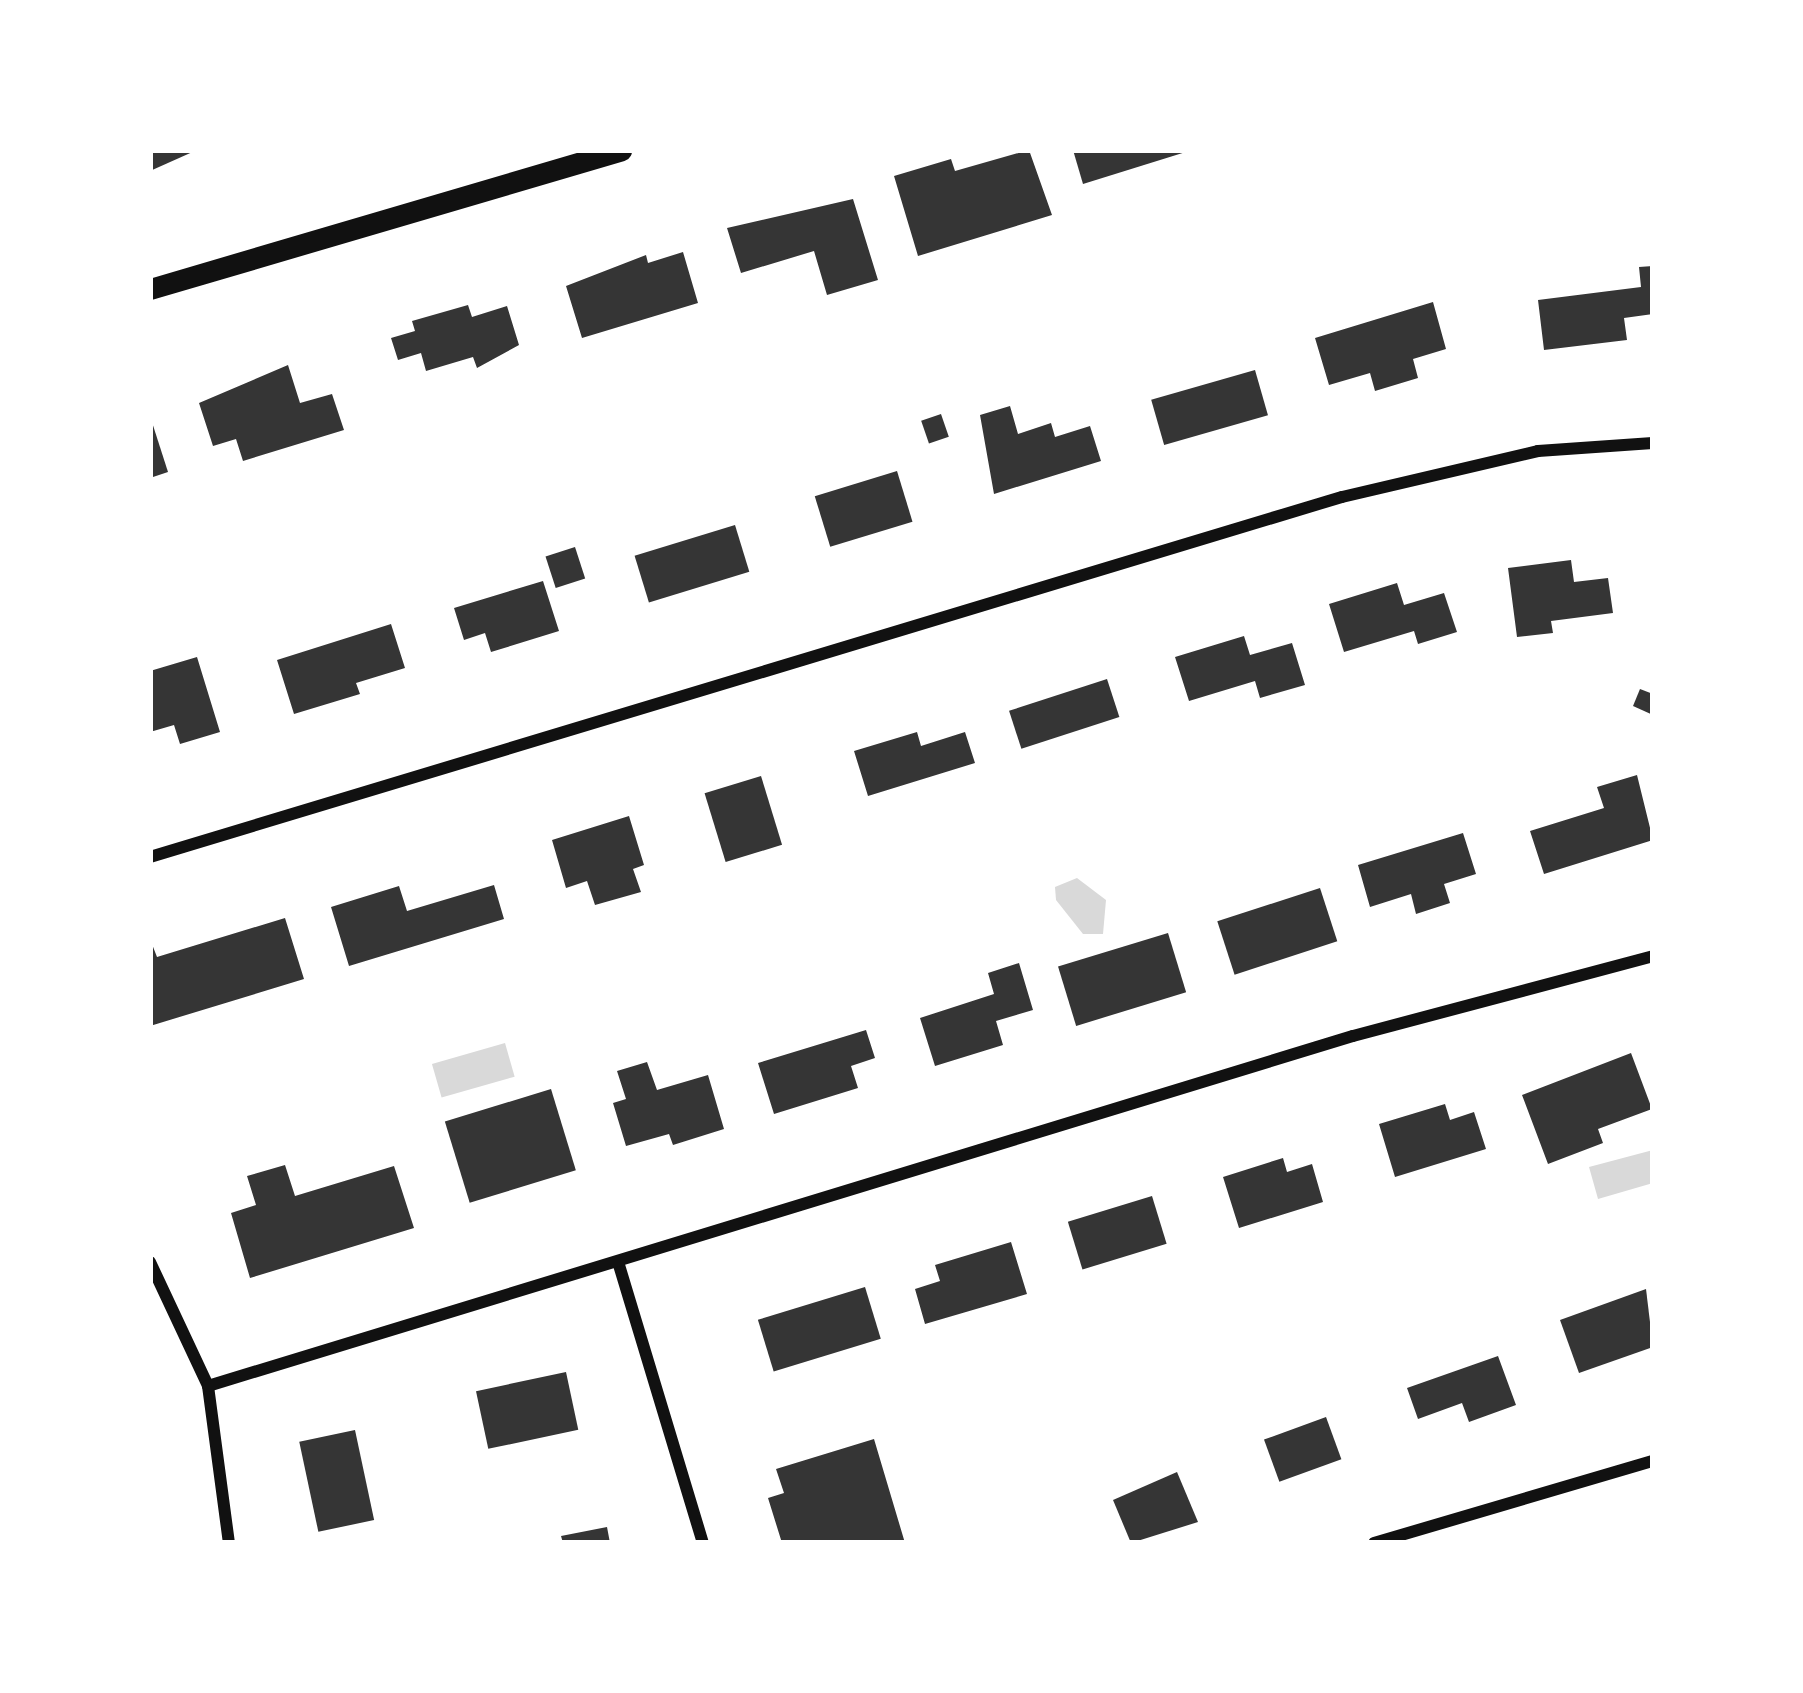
<!DOCTYPE html>
<style>
body{margin:0}
#map{position:relative;width:1803px;height:1693px;overflow:hidden;background:#fff;font-family:"Open Sans",sans-serif}
div>[style]{position:absolute}
.water>*{inset:0;background:#d9d9d9;transform-origin:0 0}
.building>*{inset:0;background:#353535;transform-origin:0 0}
.minor>*{height:12px;margin:-6px;padding:0 6px;transform-origin:6px;border-radius:6px;background:#111}
.tertiary>*{height:21px;margin:-10.5px;padding:0 10.5px;transform-origin:10.5px;border-radius:10.5px;background:#111}
span{translate:-50% -50%;white-space:nowrap;text-align:center;line-height:1.15;-webkit-text-stroke:10px #fff;paint-order:stroke}
.frame{position:absolute;inset:0;border:153px solid #fff;pointer-events:none}
</style>
<div id="map">
<div class="water">
<i style="clip-path:polygon(1077px 878px,1106px 900px,1103px 934px,1083px 934px,1056px 900px,1055px 887px)"></i>
<i style="left:505px;top:1043px;width:35px;height:76px;rotate:74deg"></i>
<i style="clip-path:polygon(1653px 1150px,1653px 1183px,1598px 1199px,1589px 1167px)"></i>
</div>
<div class="building">
<i style="clip-path:polygon(150px 150px,197px 150px,150px 171px)"></i>
<i style="clip-path:polygon(1029px 150px,1052px 215px,918px 256px,894px 176px,951px 159px,955px 171px)"></i>
<i style="clip-path:polygon(1073px 150px,1189px 150px,1189px 151px,1083px 184px)"></i>
<i style="clip-path:polygon(853px 199px,878px 280px,827px 295px,814px 251px,741px 273px,727px 228px)"></i>
<i style="clip-path:polygon(683px 252px,698px 303px,582px 338px,566px 286px,646px 255px,648px 263px)"></i>
<i style="clip-path:polygon(1653px 266px,1653px 314px,1624px 318px,1627px 340px,1544px 350px,1538px 300px,1641px 287px,1639px 267px)"></i>
<i style="clip-path:polygon(1433px 302px,1446px 349px,1413px 359px,1418px 378px,1375px 391px,1370px 373px,1329px 385px,1315px 338px)"></i>
<i style="clip-path:polygon(468px 305px,472px 317px,507px 306px,519px 345px,477px 368px,473px 357px,426px 371px,421px 353px,398px 360px,391px 338px,415px 331px,412px 321px)"></i>
<i style="clip-path:polygon(288px 365px,300px 403px,332px 394px,344px 430px,243px 461px,236px 439px,213px 446px,199px 403px)"></i>
<i style="left:1255px;top:370px;width:47px;height:108px;rotate:74deg"></i>
<i style="clip-path:polygon(1010px 406px,1018px 434px,1051px 423px,1055px 437px,1090px 426px,1101px 461px,994px 494px,980px 415px)"></i>
<i style="left:941px;top:414px;width:24px;height:21px;rotate:71deg"></i>
<i style="clip-path:polygon(150px 416px,168px 472px,150px 478px)"></i>
<i style="left:897px;top:471px;width:53px;height:86px;rotate:73deg"></i>
<i style="left:735px;top:525px;width:49px;height:105px;rotate:73deg"></i>
<i style="left:575px;top:547px;width:33px;height:31px;rotate:72deg"></i>
<i style="clip-path:polygon(1571px 560px,1574px 582px,1608px 578px,1613px 613px,1551px 621px,1553px 633px,1517px 637px,1508px 568px)"></i>
<i style="clip-path:polygon(543px 581px,559px 631px,491px 652px,485px 633px,464px 640px,454px 608px)"></i>
<i style="clip-path:polygon(1397px 583px,1404px 605px,1444px 593px,1457px 632px,1418px 644px,1414px 631px,1344px 652px,1329px 604px)"></i>
<i style="clip-path:polygon(391px 624px,405px 668px,356px 683px,360px 694px,294px 714px,277px 660px)"></i>
<i style="clip-path:polygon(1244px 636px,1250px 655px,1292px 643px,1305px 685px,1260px 698px,1255px 681px,1189px 701px,1175px 657px)"></i>
<i style="clip-path:polygon(197px 657px,220px 732px,180px 744px,174px 725px,150px 732px,150px 671px)"></i>
<i style="left:1107px;top:679px;width:40px;height:103px;rotate:72deg"></i>
<i style="clip-path:polygon(1640px 689px,1653px 694px,1653px 715px,1633px 706px)"></i>
<i style="clip-path:polygon(917px 732px,921px 746px,965px 732px,975px 763px,868px 796px,854px 751px)"></i>
<i style="clip-path:polygon(1637px 775px,1653px 840px,1544px 874px,1530px 831px,1604px 808px,1597px 787px)"></i>
<i style="left:761px;top:776px;width:72px;height:59px;rotate:73deg"></i>
<i style="clip-path:polygon(629px 816px,644px 865px,633px 869px,641px 892px,595px 905px,587px 881px,566px 888px,552px 840px)"></i>
<i style="clip-path:polygon(1463px 833px,1476px 874px,1444px 884px,1450px 903px,1416px 914px,1411px 894px,1370px 907px,1358px 865px)"></i>
<i style="clip-path:polygon(494px 885px,504px 919px,349px 966px,331px 907px,399px 886px,407px 911px)"></i>
<i style="left:1320px;top:888px;width:56px;height:108px;rotate:72deg"></i>
<i style="clip-path:polygon(285px 918px,304px 979px,150px 1026px,150px 939px,157px 957px)"></i>
<i style="left:1168px;top:933px;width:62px;height:115px;rotate:73deg"></i>
<i style="clip-path:polygon(1019px 963px,1033px 1010px,996px 1021px,1003px 1045px,935px 1066px,920px 1018px,994px 994px,988px 973px)"></i>
<i style="clip-path:polygon(866px 1030px,875px 1058px,851px 1066px,858px 1088px,774px 1114px,758px 1063px)"></i>
<i style="clip-path:polygon(1631px 1053px,1652px 1109px,1598px 1129px,1603px 1143px,1548px 1164px,1522px 1095px)"></i>
<i style="clip-path:polygon(647px 1062px,657px 1090px,708px 1075px,724px 1129px,673px 1145px,669px 1134px,626px 1146px,613px 1103px,626px 1099px,617px 1071px)"></i>
<i style="left:551px;top:1089px;width:85px;height:111px;rotate:73deg"></i>
<i style="clip-path:polygon(1445px 1104px,1450px 1120px,1474px 1112px,1486px 1149px,1395px 1177px,1379px 1124px)"></i>
<i style="clip-path:polygon(1283px 1158px,1287px 1172px,1312px 1164px,1323px 1202px,1239px 1228px,1223px 1177px)"></i>
<i style="clip-path:polygon(285px 1165px,295px 1196px,394px 1166px,414px 1228px,250px 1278px,231px 1213px,256px 1205px,247px 1176px)"></i>
<i style="left:1152px;top:1196px;width:50px;height:88px;rotate:73deg"></i>
<i style="clip-path:polygon(1011px 1242px,1027px 1294px,925px 1324px,915px 1289px,940px 1281px,935px 1265px)"></i>
<i style="left:865px;top:1287px;width:54px;height:112px;rotate:73deg"></i>
<i style="clip-path:polygon(1646px 1289px,1653px 1347px,1579px 1373px,1560px 1320px)"></i>
<i style="clip-path:polygon(1498px 1356px,1516px 1405px,1469px 1422px,1462px 1403px,1418px 1419px,1407px 1388px)"></i>
<i style="left:566px;top:1372px;width:59px;height:92px;rotate:78deg"></i>
<i style="left:1326px;top:1417px;width:45px;height:66px;rotate:70deg"></i>
<i style="left:355px;top:1430px;width:92px;height:57px;rotate:78deg"></i>
<i style="clip-path:polygon(874px 1439px,905px 1543px,782px 1543px,768px 1498px,784px 1493px,776px 1469px)"></i>
<i style="clip-path:polygon(1177px 1472px,1198px 1522px,1131px 1543px,1113px 1500px)"></i>
<i style="clip-path:polygon(607px 1527px,610px 1543px,563px 1543px,561px 1536px)"></i>
</div>
<div class="minor">
<i style="left:150px;top:857px;width:1245px;rotate:-16.81deg"></i>
<i style="left:1342px;top:497px;width:201px;rotate:-13.2deg"></i>
<i style="left:1538px;top:451px;width:115px;rotate:-4deg"></i>
<i style="left:150px;top:1262px;width:137px;rotate:64.9deg"></i>
<i style="left:208px;top:1386px;width:158px;rotate:82.4deg"></i>
<i style="left:619px;top:1265px;width:290px;rotate:73.2deg"></i>
<i style="left:208px;top:1386px;width:1197px;rotate:-17deg"></i>
<i style="left:1353px;top:1036px;width:310px;rotate:-14.9deg"></i>
<i style="left:1374px;top:1543px;width:291px;rotate:-16.4deg"></i>
</div>
<div class="tertiary">
<i style="left:150px;top:289px;width:491px;rotate:-16.4deg"></i>
</div>
<div class="frame"></div>
</div>
